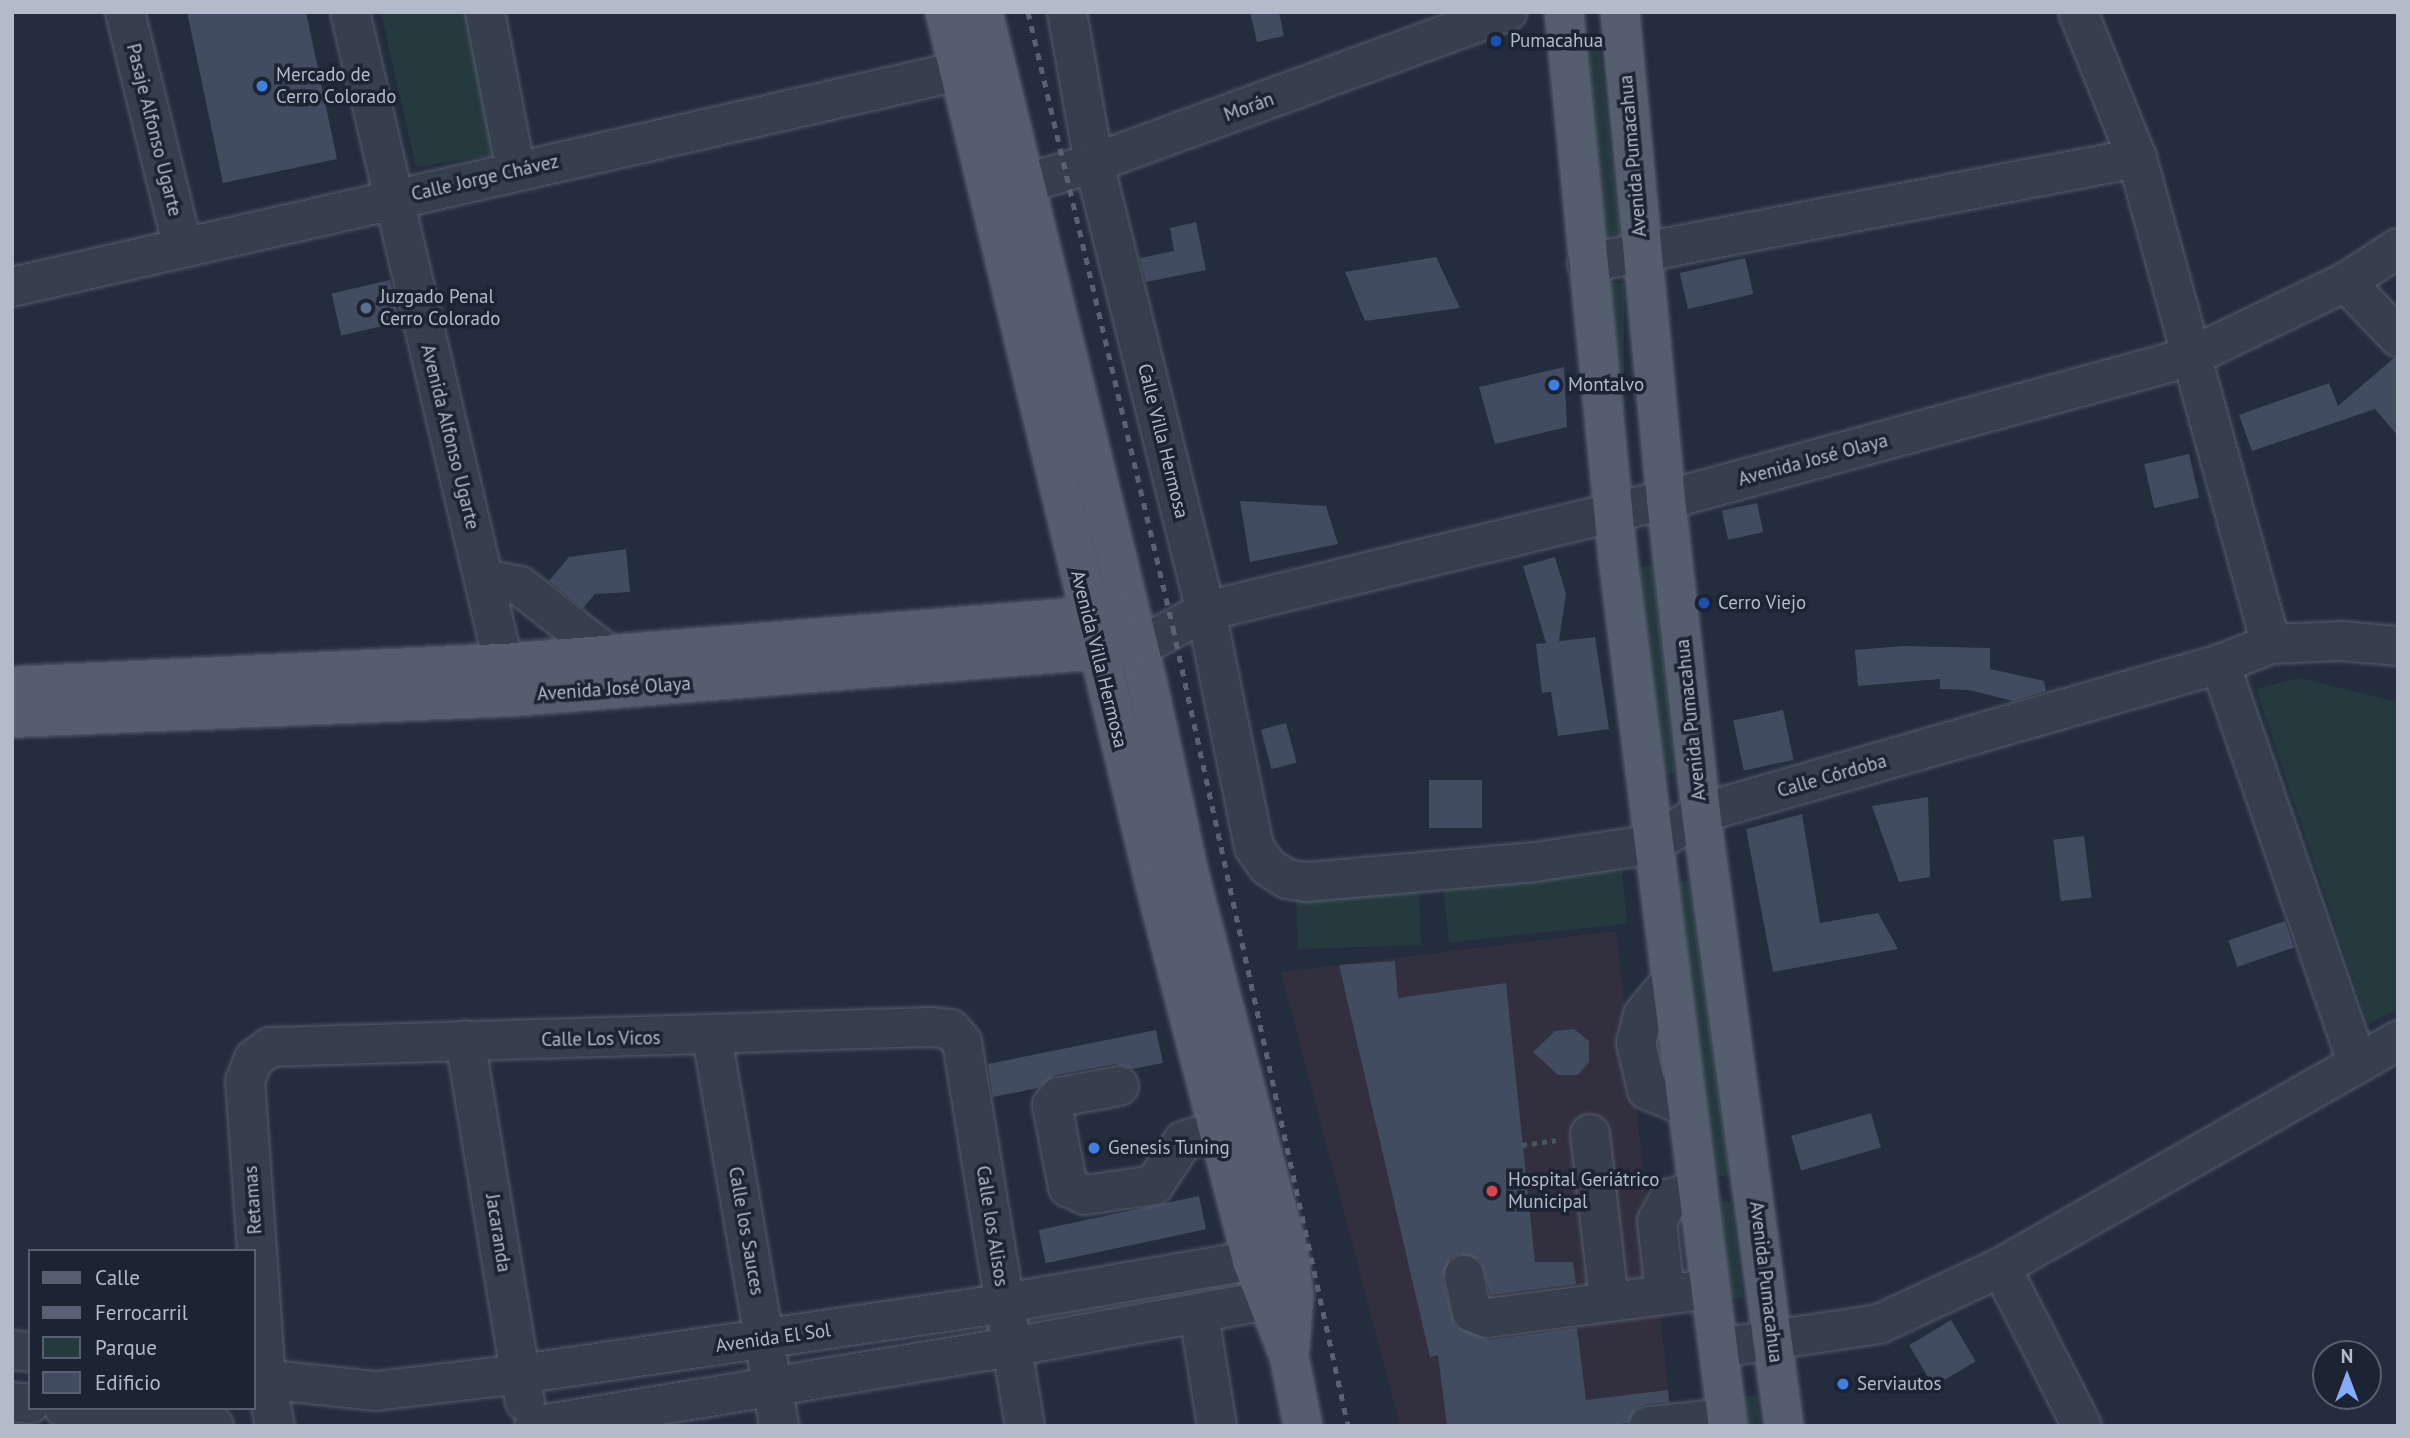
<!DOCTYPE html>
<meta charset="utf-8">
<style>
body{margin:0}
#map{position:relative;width:2410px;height:1438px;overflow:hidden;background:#232d3e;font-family:"PT Sans",sans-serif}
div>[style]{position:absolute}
.medical>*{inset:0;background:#322f3f}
.green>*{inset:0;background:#253a3f;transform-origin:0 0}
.building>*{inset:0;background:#424c60;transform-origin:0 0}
.path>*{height:4.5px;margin-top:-2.25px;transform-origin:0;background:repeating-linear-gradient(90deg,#43575c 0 5px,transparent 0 10px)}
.roads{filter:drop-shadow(0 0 2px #555d6c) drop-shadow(0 0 2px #555d6c)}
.minor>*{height:38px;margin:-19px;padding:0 19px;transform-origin:19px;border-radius:19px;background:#373f4e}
.major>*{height:38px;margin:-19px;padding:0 19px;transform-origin:19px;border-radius:19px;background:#555e6e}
.rail>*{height:5px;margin-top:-2.5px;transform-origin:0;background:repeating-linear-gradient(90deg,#596275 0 7px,transparent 0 14px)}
.dots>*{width:19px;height:19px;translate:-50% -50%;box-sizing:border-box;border:4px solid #1c2433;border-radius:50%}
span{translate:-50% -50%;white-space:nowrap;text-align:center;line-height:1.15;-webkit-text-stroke:7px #1c2433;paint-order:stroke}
.poi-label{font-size:19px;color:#b3bac9}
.left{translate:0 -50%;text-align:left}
.street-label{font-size:19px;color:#b3bac9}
.frame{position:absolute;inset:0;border:14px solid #b3bac9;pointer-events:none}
.legend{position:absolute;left:28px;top:1249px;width:228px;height:161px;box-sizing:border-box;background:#1c2433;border:2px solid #58606f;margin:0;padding:9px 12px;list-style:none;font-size:21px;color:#b3bac9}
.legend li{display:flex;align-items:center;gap:14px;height:35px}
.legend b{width:35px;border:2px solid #58606f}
.north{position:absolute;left:2312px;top:1340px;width:70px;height:70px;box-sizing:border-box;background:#1c2433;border:2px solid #58606f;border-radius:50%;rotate:0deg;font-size:19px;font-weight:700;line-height:28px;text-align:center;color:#b3bac9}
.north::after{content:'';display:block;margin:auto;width:24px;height:32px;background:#86abfb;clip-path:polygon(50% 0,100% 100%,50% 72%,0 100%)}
</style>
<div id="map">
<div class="medical">
<i style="clip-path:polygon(1616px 931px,1671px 1411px,1529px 1426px,1400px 1426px,1281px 972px)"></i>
</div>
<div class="green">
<i style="clip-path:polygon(381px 12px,473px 12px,504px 154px,416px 167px)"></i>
<i style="clip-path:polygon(1588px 43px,1599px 43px,1620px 235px,1605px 236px)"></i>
<i style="left:1610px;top:283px;width:14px;height:182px"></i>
<i style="left:1653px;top:565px;width:210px;height:14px;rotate:84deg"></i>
<i style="clip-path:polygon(2299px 678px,2398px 702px,2398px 1010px,2368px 1023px,2256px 689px)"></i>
<i style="left:1621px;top:865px;width:59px;height:179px;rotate:84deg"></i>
<i style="clip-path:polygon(1689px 881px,1729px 1173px,1726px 1177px,1715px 1174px,1679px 882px)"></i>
<i style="left:1419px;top:891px;width:54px;height:123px;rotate:88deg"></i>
<i style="clip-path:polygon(1721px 1201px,1731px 1202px,1743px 1298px,1729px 1298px)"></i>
<i style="left:1757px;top:1395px;width:31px;height:14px;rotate:83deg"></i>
</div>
<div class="building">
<i style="clip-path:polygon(187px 12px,306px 12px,337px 159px,223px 183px)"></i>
<i style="clip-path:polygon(1250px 12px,1279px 12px,1284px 36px,1257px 42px)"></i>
<i style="clip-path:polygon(1196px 222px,1206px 270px,1146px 282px,1140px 258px,1174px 251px,1170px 228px)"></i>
<i style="clip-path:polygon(1436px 257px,1460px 308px,1365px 321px,1345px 272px)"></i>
<i style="left:1745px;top:258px;width:37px;height:67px;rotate:77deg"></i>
<i style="left:390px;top:280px;width:43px;height:60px;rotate:77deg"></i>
<i style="clip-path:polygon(2394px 358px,2398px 358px,2398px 436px,2375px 409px,2252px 451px,2239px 415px,2329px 383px,2338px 406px)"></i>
<i style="clip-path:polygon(1564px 367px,1567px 427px,1495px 444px,1479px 387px)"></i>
<i style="left:2189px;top:454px;width:45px;height:46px;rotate:77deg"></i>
<i style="clip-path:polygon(1240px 501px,1326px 506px,1338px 544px,1250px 562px)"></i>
<i style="left:1757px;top:503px;width:30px;height:36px;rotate:78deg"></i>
<i style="clip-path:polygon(626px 549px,630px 592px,595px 594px,583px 608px,549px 581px,569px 557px)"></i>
<i style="clip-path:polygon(1555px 557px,1566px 594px,1559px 641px,1595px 637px,1609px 729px,1558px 736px,1551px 692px,1542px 693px,1536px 644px,1546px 643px,1523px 566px)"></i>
<i style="clip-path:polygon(1903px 646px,1990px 648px,1990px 669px,2044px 681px,2046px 691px,2013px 701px,1969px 690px,1940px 689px,1940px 679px,1858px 686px,1855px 650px)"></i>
<i style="left:1783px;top:710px;width:51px;height:51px;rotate:78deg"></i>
<i style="left:1286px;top:723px;width:41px;height:26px;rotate:75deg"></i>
<i style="left:1482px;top:780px;width:48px;height:53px;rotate:90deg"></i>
<i style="clip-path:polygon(1928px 797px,1930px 877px,1899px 882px,1872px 806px)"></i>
<i style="clip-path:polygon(1802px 814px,1820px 923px,1878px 913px,1898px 949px,1773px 972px,1746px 829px)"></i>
<i style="left:2084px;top:836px;width:62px;height:31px;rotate:83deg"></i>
<i style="left:2285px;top:921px;width:28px;height:60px;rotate:71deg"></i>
<i style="clip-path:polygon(1395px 961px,1398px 998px,1506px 983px,1535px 1262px,1573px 1262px,1576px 1284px,1491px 1295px,1480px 1260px,1460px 1254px,1450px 1258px,1443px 1279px,1455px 1326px,1489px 1340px,1577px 1328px,1586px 1400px,1668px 1390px,1669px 1402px,1646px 1404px,1636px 1409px,1628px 1423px,1606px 1426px,1447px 1426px,1438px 1355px,1430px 1357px,1339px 965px)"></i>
<i style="clip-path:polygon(1574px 1029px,1589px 1041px,1589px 1062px,1578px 1075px,1558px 1075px,1533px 1052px,1555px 1031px)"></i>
<i style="clip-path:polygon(1156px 1030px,1163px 1063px,1132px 1069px,1115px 1064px,1055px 1075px,1038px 1088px,993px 1097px,988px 1064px)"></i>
<i style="left:1871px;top:1113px;width:36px;height:83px;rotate:74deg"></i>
<i style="left:1199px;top:1196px;width:34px;height:164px;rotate:78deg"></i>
<i style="left:1951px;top:1320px;width:48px;height:49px;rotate:59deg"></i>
</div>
<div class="path">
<i style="left:1522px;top:1145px;width:34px;rotate:-8deg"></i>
</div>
<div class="roads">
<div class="minor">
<i style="left:125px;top:12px;width:243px;rotate:76.2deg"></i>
<i style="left:350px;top:12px;width:702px;rotate:76.74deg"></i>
<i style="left:485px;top:12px;width:162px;rotate:79deg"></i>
<i style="left:1067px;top:12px;width:153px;rotate:79.9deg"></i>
<i style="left:1094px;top:163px;width:462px;rotate:76deg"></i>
<i style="left:1206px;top:611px;width:241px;rotate:78.5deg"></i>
<i style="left:1254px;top:847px;width:24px;rotate:55deg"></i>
<i style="left:1268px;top:867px;width:22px;rotate:32deg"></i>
<i style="left:1287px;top:879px;width:20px;rotate:9deg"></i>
<i style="left:1307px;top:882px;width:229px;rotate:-5deg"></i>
<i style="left:1535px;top:862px;width:120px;rotate:-8.6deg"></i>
<i style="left:1654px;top:844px;width:56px;rotate:-33.4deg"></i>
<i style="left:1701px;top:813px;width:540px;rotate:-16.02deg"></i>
<i style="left:2220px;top:664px;width:55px;rotate:-21.4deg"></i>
<i style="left:2271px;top:644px;width:70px;rotate:-2.5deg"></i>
<i style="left:2341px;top:641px;width:57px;rotate:5deg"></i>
<i style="left:2078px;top:12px;width:157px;rotate:68deg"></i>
<i style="left:2137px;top:158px;width:504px;rotate:74.59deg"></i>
<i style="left:994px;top:193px;width:104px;rotate:-16.7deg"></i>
<i style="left:1094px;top:163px;width:440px;rotate:-20.1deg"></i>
<i style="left:1587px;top:263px;width:560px;rotate:-10.81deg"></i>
<i style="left:2346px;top:282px;width:76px;rotate:46.6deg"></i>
<i style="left:12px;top:287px;width:971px;rotate:-12.85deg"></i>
<i style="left:484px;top:579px;width:37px;rotate:11deg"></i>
<i style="left:520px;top:586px;width:114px;rotate:37.9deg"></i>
<i style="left:1139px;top:647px;width:76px;rotate:-28.2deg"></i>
<i style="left:1206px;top:611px;width:473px;rotate:-13.6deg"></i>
<i style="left:1666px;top:500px;width:543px;rotate:-15.26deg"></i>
<i style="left:2190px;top:357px;width:173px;rotate:-25.7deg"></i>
<i style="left:2346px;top:282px;width:62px;rotate:-33.2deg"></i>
<i style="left:2220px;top:664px;width:419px;rotate:71deg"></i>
<i style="left:1671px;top:981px;width:44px;rotate:129.5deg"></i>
<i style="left:1643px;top:1015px;width:29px;rotate:104deg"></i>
<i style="left:1636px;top:1043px;width:48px;rotate:76.8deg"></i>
<i style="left:1647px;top:1090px;width:42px;rotate:22.3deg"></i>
<i style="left:712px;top:1037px;width:395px;rotate:80.2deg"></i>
<i style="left:465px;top:1040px;width:366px;rotate:80.6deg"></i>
<i style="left:1119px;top:1086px;width:61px;rotate:169.6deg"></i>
<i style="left:1059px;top:1097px;width:11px;rotate:131deg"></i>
<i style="left:1052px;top:1105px;width:84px;rotate:79deg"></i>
<i style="left:1068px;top:1187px;width:19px;rotate:25deg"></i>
<i style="left:1085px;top:1195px;width:70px;rotate:-8.2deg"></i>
<i style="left:1154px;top:1185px;width:53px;rotate:-56.6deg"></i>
<i style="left:1183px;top:1141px;width:37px;rotate:-17deg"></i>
<i style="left:1590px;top:1134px;width:167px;rotate:83.5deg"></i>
<i style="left:2001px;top:1267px;width:178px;rotate:63deg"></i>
<i style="left:1464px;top:1275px;width:38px;rotate:78deg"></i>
<i style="left:1472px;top:1312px;width:16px;rotate:22deg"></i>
<i style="left:1487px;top:1318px;width:224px;rotate:-7.4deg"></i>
<i style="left:1665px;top:1293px;width:72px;rotate:-96.3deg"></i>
<i style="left:1657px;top:1221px;width:26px;rotate:-61deg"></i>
<i style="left:1670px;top:1198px;width:27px;rotate:-15deg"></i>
<i style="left:1199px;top:1315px;width:112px;rotate:80.8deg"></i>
<i style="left:1719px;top:1348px;width:162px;rotate:-8.5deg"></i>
<i style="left:1879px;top:1324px;width:135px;rotate:-25deg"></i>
<i style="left:2001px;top:1267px;width:457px;rotate:-29.7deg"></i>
<i style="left:12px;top:1350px;width:18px;rotate:6deg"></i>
<i style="left:254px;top:1378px;width:123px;rotate:6.1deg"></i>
<i style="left:376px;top:1391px;width:146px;rotate:-6.7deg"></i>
<i style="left:521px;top:1374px;width:489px;rotate:-8.3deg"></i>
<i style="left:1005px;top:1303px;width:283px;rotate:-9.8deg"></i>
<i style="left:12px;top:1402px;width:18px;rotate:6deg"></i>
<i style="left:64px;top:1408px;width:151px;rotate:6.8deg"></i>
<i style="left:275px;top:1426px;width:47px;rotate:-101.1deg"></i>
<i style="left:266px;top:1380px;width:300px;rotate:-94deg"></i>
<i style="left:245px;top:1081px;width:24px;rotate:-68deg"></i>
<i style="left:254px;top:1059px;width:20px;rotate:-37deg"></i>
<i style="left:270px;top:1047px;width:661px;rotate:-1.73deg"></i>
<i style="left:931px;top:1027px;width:20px;rotate:6deg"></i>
<i style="left:951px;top:1029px;width:17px;rotate:50deg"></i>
<i style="left:962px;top:1042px;width:389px;rotate:80.7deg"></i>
<i style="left:534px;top:1426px;width:484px;rotate:-9.4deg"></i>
<i style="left:1012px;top:1347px;width:287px;rotate:-10.4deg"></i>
<i style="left:1649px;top:1426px;width:78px;rotate:-5.9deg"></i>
</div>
<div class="major">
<i style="left:945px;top:12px;width:898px;rotate:76.47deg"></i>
<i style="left:1155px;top:885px;width:388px;rotate:75.5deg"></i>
<i style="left:1252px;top:1261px;width:102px;rotate:68.7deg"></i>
<i style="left:1289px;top:1356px;width:71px;rotate:78.7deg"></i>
<i style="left:983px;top:12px;width:688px;rotate:76.21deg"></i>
<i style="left:1147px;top:680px;width:202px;rotate:77.7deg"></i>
<i style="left:1190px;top:877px;width:390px;rotate:75.3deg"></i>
<i style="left:1289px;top:1254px;width:41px;rotate:83deg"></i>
<i style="left:1294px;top:1295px;width:53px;rotate:94.3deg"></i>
<i style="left:1564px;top:12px;width:550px;rotate:84.36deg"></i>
<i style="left:1618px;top:559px;width:874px;rotate:82.77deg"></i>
<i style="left:1620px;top:12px;width:490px;rotate:84.6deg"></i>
<i style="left:1666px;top:500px;width:315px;rotate:83.6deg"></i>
<i style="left:1701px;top:813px;width:619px;rotate:82.29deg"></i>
<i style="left:12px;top:686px;width:493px;rotate:-2.7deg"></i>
<i style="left:504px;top:663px;width:612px;rotate:-4.59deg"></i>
<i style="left:12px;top:718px;width:500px;rotate:-2.41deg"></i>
<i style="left:512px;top:697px;width:613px;rotate:-4.59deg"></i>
</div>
</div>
<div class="rail">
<i style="left:1028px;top:12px;width:633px;rotate:76.75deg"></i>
<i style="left:1173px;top:628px;width:817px;rotate:77.63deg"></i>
</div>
<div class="dots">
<i style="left:1496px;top:41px;background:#1a4fb4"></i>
<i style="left:262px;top:86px;background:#3f7fe0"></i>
<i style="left:366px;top:308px;background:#5c6f8a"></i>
<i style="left:1554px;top:385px;background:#3f7fe0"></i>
<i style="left:1704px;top:603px;background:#1a4fb4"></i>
<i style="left:1094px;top:1148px;background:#3f7fe0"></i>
<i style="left:1492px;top:1191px;background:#e0444e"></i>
<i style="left:1843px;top:1384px;background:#3f7fe0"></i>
</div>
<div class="poi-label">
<span class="left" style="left:1510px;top:41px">Pumacahua</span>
<span class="left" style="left:276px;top:86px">Mercado de<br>Cerro Colorado</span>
<span class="left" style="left:380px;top:308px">Juzgado Penal<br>Cerro Colorado</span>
<span class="left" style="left:1568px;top:385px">Montalvo</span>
<span class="left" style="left:1718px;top:603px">Cerro Viejo</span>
<span class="left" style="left:1108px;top:1148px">Genesis Tuning</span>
<span class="left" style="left:1508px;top:1191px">Hospital Geriátrico<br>Municipal</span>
<span class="left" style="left:1857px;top:1384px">Serviautos</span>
</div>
<div class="street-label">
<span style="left:1249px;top:107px;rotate:-20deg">Morán</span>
<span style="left:154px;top:130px;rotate:76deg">Pasaje Alfonso Ugarte</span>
<span style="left:1633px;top:156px;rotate:-95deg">Avenida Pumacahua</span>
<span style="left:485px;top:178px;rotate:-13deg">Calle Jorge Chávez</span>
<span style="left:450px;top:437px;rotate:76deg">Avenida Alfonso Ugarte</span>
<span style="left:1163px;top:441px;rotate:76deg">Calle Villa Hermosa</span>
<span style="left:1813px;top:460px;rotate:-15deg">Avenida José Olaya</span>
<span style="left:1099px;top:659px;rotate:76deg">Avenida Villa Hermosa</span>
<span style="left:614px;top:689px;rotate:-4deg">Avenida José Olaya</span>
<span style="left:1691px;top:720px;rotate:-96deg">Avenida Pumacahua</span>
<span style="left:1832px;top:776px;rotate:-16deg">Calle Córdoba</span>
<span style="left:601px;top:1039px;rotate:-1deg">Calle Los Vicos</span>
<span style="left:253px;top:1200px;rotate:-94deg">Retamas</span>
<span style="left:992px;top:1226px;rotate:81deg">Calle los Alisos</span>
<span style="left:746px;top:1231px;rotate:80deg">Calle los Sauces</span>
<span style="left:498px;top:1233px;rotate:81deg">Jacaranda</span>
<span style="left:1766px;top:1282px;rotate:83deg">Avenida Pumacahua</span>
<span style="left:773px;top:1338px;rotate:-8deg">Avenida El Sol</span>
</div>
<div class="frame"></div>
<ul class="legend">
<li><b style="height:9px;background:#555e6e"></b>Calle</li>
<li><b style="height:9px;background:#596275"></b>Ferrocarril</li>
<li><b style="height:19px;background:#253a3f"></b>Parque</li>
<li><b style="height:19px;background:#424c60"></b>Edificio</li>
</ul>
<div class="north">N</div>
</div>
